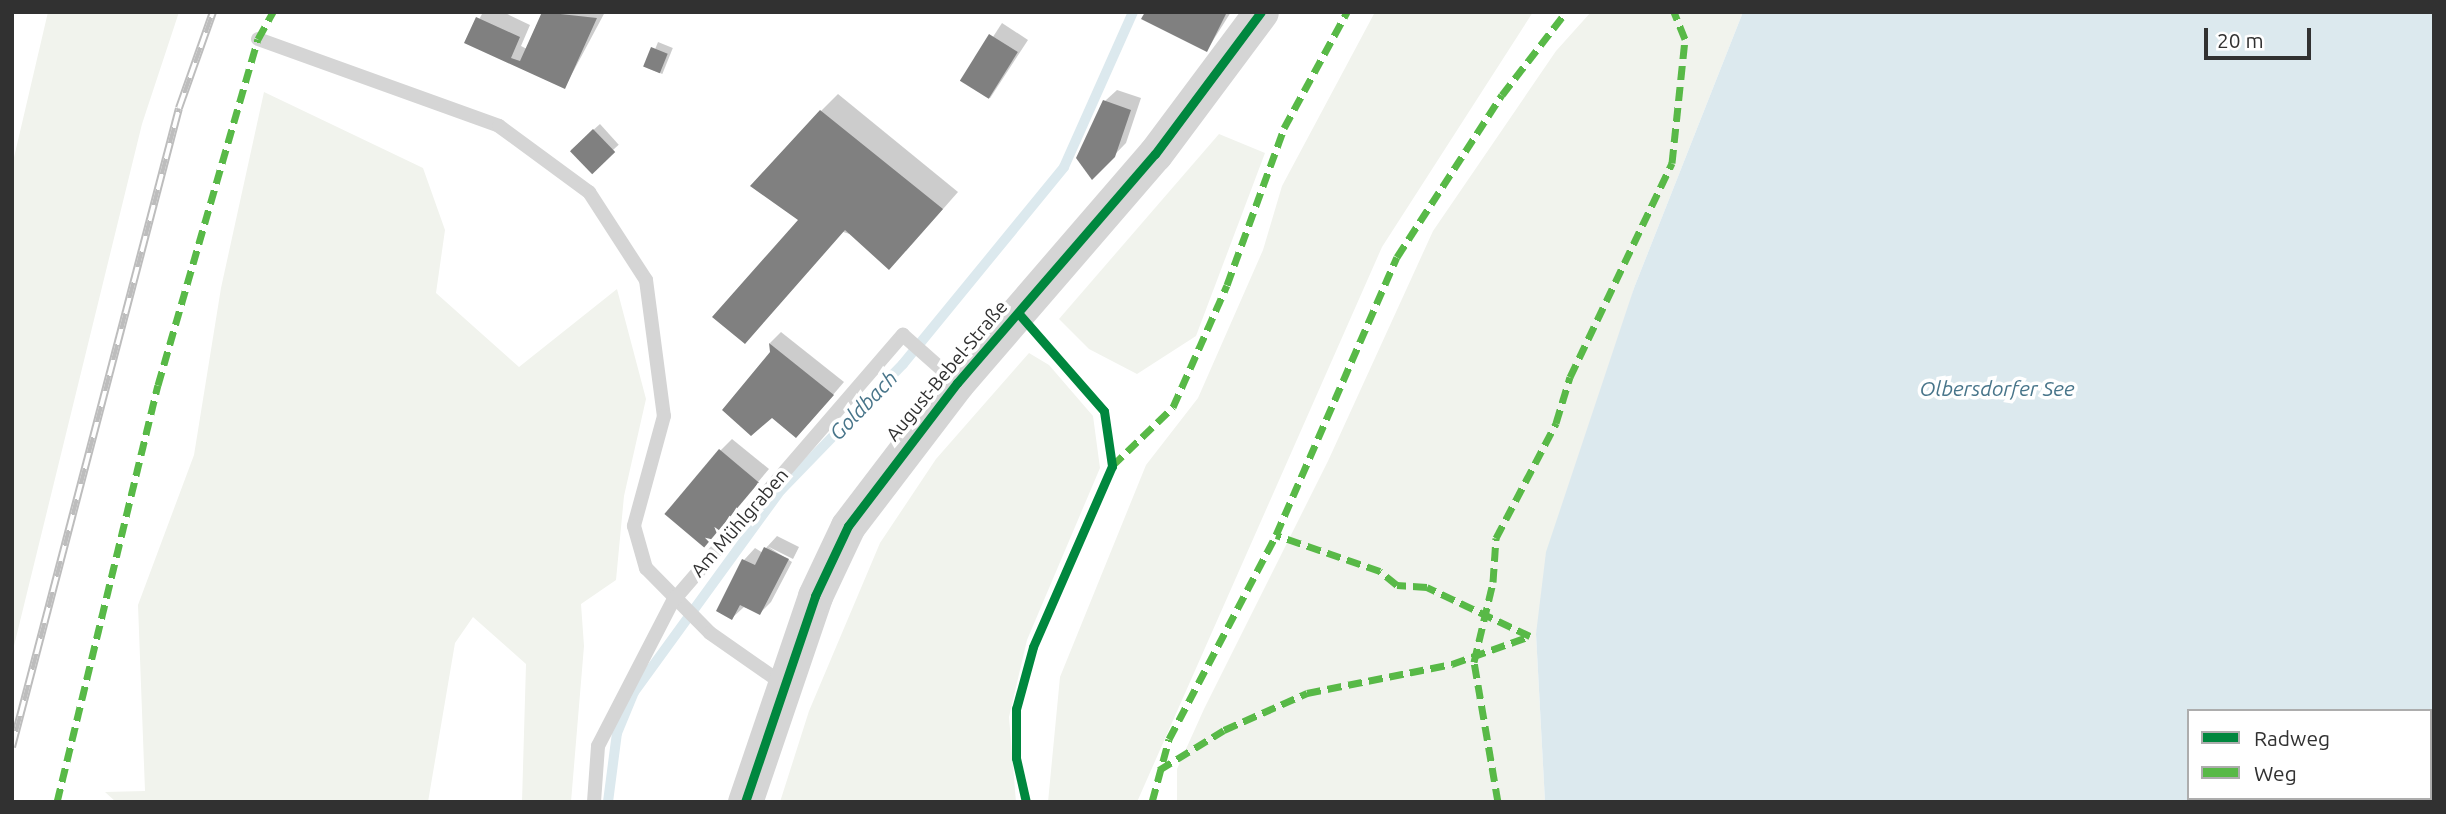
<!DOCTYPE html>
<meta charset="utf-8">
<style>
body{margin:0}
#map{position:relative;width:2446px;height:814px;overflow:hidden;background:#fff;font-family:Ubuntu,sans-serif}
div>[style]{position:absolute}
.green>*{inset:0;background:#f1f3ed}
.water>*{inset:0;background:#dce9ee}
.shadow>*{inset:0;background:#0003;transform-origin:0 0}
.stream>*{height:10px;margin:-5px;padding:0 5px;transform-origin:5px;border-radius:5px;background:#dce9ee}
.building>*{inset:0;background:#808080;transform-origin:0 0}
.service>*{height:14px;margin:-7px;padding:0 7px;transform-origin:7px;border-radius:7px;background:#d5d5d5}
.tertiary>*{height:35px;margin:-17.5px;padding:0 17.5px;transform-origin:17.5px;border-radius:17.5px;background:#d5d5d5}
.rail>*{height:8px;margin-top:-4px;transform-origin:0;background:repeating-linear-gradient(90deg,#fff 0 16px,#bdbdbd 0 32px);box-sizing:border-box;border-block:2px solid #bdbdbd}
.quiet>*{height:7px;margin-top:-3.5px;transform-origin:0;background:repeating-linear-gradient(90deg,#58b947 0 14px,transparent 0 21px)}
.cycleway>*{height:9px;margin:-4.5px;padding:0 4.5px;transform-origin:4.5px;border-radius:4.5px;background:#00873e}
span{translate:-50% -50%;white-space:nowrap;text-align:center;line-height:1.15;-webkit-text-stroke:7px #fff;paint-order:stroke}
.street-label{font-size:19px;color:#313131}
.water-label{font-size:21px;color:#48758a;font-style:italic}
.frame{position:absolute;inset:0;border:14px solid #313131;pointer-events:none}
.legend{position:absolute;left:2187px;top:709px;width:245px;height:91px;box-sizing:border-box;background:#fff;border:2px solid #adadad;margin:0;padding:9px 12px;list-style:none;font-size:21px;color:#313131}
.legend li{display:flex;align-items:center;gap:14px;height:35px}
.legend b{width:35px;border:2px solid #adadad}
.scale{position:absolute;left:2204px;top:28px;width:107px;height:32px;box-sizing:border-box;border:4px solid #313131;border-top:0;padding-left:9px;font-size:21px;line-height:24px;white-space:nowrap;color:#313131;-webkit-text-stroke:5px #fff;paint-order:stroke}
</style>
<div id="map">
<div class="green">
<i style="clip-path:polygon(48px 12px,179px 12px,142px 124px,12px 654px,12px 166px)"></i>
<i style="clip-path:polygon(1375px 12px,1533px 12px,1382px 247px,1137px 802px,1048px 802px,1060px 677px,1146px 465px,1198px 398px,1263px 250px,1282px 186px)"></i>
<i style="clip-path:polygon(1591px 12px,1743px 12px,1634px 288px,1536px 634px,1545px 802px,1177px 802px,1177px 769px,1204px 709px,1328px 461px,1433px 231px,1556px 51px)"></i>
<i style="clip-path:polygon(264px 92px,423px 168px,445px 230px,436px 293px,519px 367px,617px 289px,646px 399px,624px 496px,616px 580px,581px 604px,584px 646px,571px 802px,522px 802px,526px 664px,473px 617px,455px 643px,428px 802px,116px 802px,105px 792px,145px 791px,138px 605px,194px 455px,221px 288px)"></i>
<i style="clip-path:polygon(1219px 134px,1265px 153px,1196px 336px,1137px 374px,1089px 349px,1059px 319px)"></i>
<i style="clip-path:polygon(1029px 353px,1049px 365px,1093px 416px,1100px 468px,1027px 640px,1009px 717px,1016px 802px,780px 802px,809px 711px,880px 543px,936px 459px)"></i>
</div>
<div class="water">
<i style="clip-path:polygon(evenodd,1743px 12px,2434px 12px,2434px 802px,1545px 802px,1536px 634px,1546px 552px,1634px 288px,1743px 12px,2189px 711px,2430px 711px,2430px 798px,2189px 798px,2189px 711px)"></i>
</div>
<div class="shadow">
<i style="clip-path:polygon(483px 12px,503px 12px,530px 25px,521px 46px,527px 49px,543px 12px,605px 12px,565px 87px,467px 43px)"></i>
<i style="clip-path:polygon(1147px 12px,1231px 12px,1207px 50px)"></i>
<i style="left:1002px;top:23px;width:31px;height:70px;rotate:33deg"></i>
<i style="left:658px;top:42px;width:16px;height:28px;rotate:22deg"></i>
<i style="clip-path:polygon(1117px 90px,1141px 98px,1126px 143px,1092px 178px,1105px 101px)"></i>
<i style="clip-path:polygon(838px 94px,958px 192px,906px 251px,800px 219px,821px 111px)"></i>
<i style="left:600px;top:124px;width:28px;height:39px;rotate:48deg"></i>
<i style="clip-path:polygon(781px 332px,844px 382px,808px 424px,772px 352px,770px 343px)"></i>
<i style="clip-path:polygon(732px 439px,769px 469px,715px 533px,720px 451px)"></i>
<i style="clip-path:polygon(777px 536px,799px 547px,793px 559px,767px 546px,792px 562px,771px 602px,760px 613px,744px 607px,732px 618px,718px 611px,744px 560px,755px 548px,763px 553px,766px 548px)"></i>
</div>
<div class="stream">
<i style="left:608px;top:802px;width:70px;rotate:-82.6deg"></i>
<i style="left:617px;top:733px;width:44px;rotate:-67.5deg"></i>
<i style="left:634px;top:692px;width:250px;rotate:-54deg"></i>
<i style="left:781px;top:490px;width:175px;rotate:-45.9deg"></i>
<i style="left:903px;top:364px;width:254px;rotate:-50.7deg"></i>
<i style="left:1064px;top:167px;width:170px;rotate:-66deg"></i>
</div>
<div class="building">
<i style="clip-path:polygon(542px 12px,597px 18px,565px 89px,464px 43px,476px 17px,520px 37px,511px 58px,520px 61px)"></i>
<i style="clip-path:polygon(1145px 12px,1227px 12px,1207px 52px,1141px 19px)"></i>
<i style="left:989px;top:34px;width:34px;height:55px;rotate:32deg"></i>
<i style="left:651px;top:47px;width:18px;height:21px;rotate:22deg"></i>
<i style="clip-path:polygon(1103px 100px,1131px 110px,1115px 157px,1092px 180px,1076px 158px)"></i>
<i style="clip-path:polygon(820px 110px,943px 209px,889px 270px,845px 230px,745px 344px,712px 317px,798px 220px,750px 186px)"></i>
<i style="left:593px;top:129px;width:32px;height:32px;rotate:46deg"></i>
<i style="clip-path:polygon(769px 343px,834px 395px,796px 438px,772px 418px,751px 436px,722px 410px,770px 352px)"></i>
<i style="left:719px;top:449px;width:52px;height:85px;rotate:40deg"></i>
<i style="clip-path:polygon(764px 547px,789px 559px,760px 615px,740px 605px,732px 620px,716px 611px,742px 559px,755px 565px)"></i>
</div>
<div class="service">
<i style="left:258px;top:39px;width:256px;rotate:19.8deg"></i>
<i style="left:499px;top:126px;width:112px;rotate:36.3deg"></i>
<i style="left:589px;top:192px;width:105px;rotate:57.1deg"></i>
<i style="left:646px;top:280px;width:137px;rotate:82.5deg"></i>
<i style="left:664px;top:416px;width:114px;rotate:105.3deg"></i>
<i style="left:634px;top:526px;width:44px;rotate:74.1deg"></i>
<i style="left:646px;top:568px;width:91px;rotate:45.4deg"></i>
<i style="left:710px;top:633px;width:89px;rotate:34.9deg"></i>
<i style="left:594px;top:802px;width:56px;rotate:-85.9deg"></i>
<i style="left:598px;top:746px;width:163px;rotate:-62.7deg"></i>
<i style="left:673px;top:601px;width:352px;rotate:-49.2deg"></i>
<i style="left:903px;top:335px;width:72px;rotate:41.6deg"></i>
</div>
<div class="tertiary">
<i style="left:745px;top:802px;width:218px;rotate:-71.2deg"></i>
<i style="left:815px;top:596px;width:77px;rotate:-64.8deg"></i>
<i style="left:848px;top:526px;width:180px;rotate:-52.7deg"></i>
<i style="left:957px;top:383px;width:303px;rotate:-49.2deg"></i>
<i style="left:1155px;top:154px;width:177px;rotate:-53.3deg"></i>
</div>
<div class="rail">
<i style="left:12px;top:747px;width:660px;rotate:-75.35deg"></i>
<i style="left:179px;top:108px;width:102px;rotate:-70.5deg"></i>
</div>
<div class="quiet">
<i style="left:1112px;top:466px;width:85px;rotate:-44deg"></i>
<i style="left:1173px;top:407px;width:133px;rotate:-66.1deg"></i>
<i style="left:1227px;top:285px;width:167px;rotate:-70deg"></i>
<i style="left:1284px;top:128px;width:132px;rotate:-61.5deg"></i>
<i style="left:1159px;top:770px;width:76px;rotate:-31.6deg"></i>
<i style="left:1224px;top:730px;width:91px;rotate:-24deg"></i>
<i style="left:1307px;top:693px;width:148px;rotate:-11.3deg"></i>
<i style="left:1452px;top:664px;width:83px;rotate:-19.7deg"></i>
<i style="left:1530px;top:636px;width:114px;rotate:-154.6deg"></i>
<i style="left:1427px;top:587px;width:30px;rotate:-176deg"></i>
<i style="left:1397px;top:585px;width:22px;rotate:-141deg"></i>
<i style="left:1380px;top:571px;width:110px;rotate:-160.9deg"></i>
<i style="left:57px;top:802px;width:429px;rotate:-76.4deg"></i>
<i style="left:158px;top:385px;width:360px;rotate:-73.9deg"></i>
<i style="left:258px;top:39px;width:31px;rotate:-61deg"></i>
<i style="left:1152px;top:802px;width:65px;rotate:-74.9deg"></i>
<i style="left:1169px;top:739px;width:230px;rotate:-62.3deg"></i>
<i style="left:1276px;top:535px;width:303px;rotate:-66.5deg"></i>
<i style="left:1397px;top:257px;width:193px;rotate:-57.1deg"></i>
<i style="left:1502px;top:95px;width:105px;rotate:-52.4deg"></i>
<i style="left:1498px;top:802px;width:142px;rotate:-99.7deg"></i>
<i style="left:1474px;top:662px;width:82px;rotate:-76.6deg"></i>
<i style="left:1493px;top:582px;width:44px;rotate:-86.1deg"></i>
<i style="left:1496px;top:538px;width:130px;rotate:-62.4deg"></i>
<i style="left:1556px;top:423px;width:48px;rotate:-73.1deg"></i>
<i style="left:1570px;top:377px;width:237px;rotate:-64.5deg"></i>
<i style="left:1672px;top:163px;width:125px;rotate:-84deg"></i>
<i style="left:1685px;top:39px;width:29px;rotate:-112deg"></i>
</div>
<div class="cycleway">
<i style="left:1019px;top:314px;width:129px;rotate:48.8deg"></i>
<i style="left:1104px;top:411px;width:56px;rotate:81.7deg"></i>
<i style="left:1112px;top:466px;width:197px;rotate:113.6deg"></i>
<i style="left:1033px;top:647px;width:64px;rotate:105.3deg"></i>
<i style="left:1016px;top:709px;width:49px;rotate:90deg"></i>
<i style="left:1016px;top:758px;width:45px;rotate:77.2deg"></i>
<i style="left:745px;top:802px;width:218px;rotate:-71.2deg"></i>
<i style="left:815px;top:596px;width:77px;rotate:-64.8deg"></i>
<i style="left:848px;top:526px;width:180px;rotate:-52.7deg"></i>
<i style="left:957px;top:383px;width:303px;rotate:-49.2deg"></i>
<i style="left:1155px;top:154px;width:177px;rotate:-53.3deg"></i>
</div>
<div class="street-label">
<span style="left:947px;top:371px;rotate:-50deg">August-Bebel-Straße</span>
<span style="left:740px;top:523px;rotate:-49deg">Am Mühlgraben</span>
</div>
<div class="water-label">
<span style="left:1997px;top:388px">Olbersdorfer See</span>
<span style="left:863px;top:405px;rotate:-46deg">Goldbach</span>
</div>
<div class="frame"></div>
<ul class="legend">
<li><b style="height:9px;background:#00873e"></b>Radweg</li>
<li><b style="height:9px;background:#58b947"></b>Weg</li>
</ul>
<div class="scale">20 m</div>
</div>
